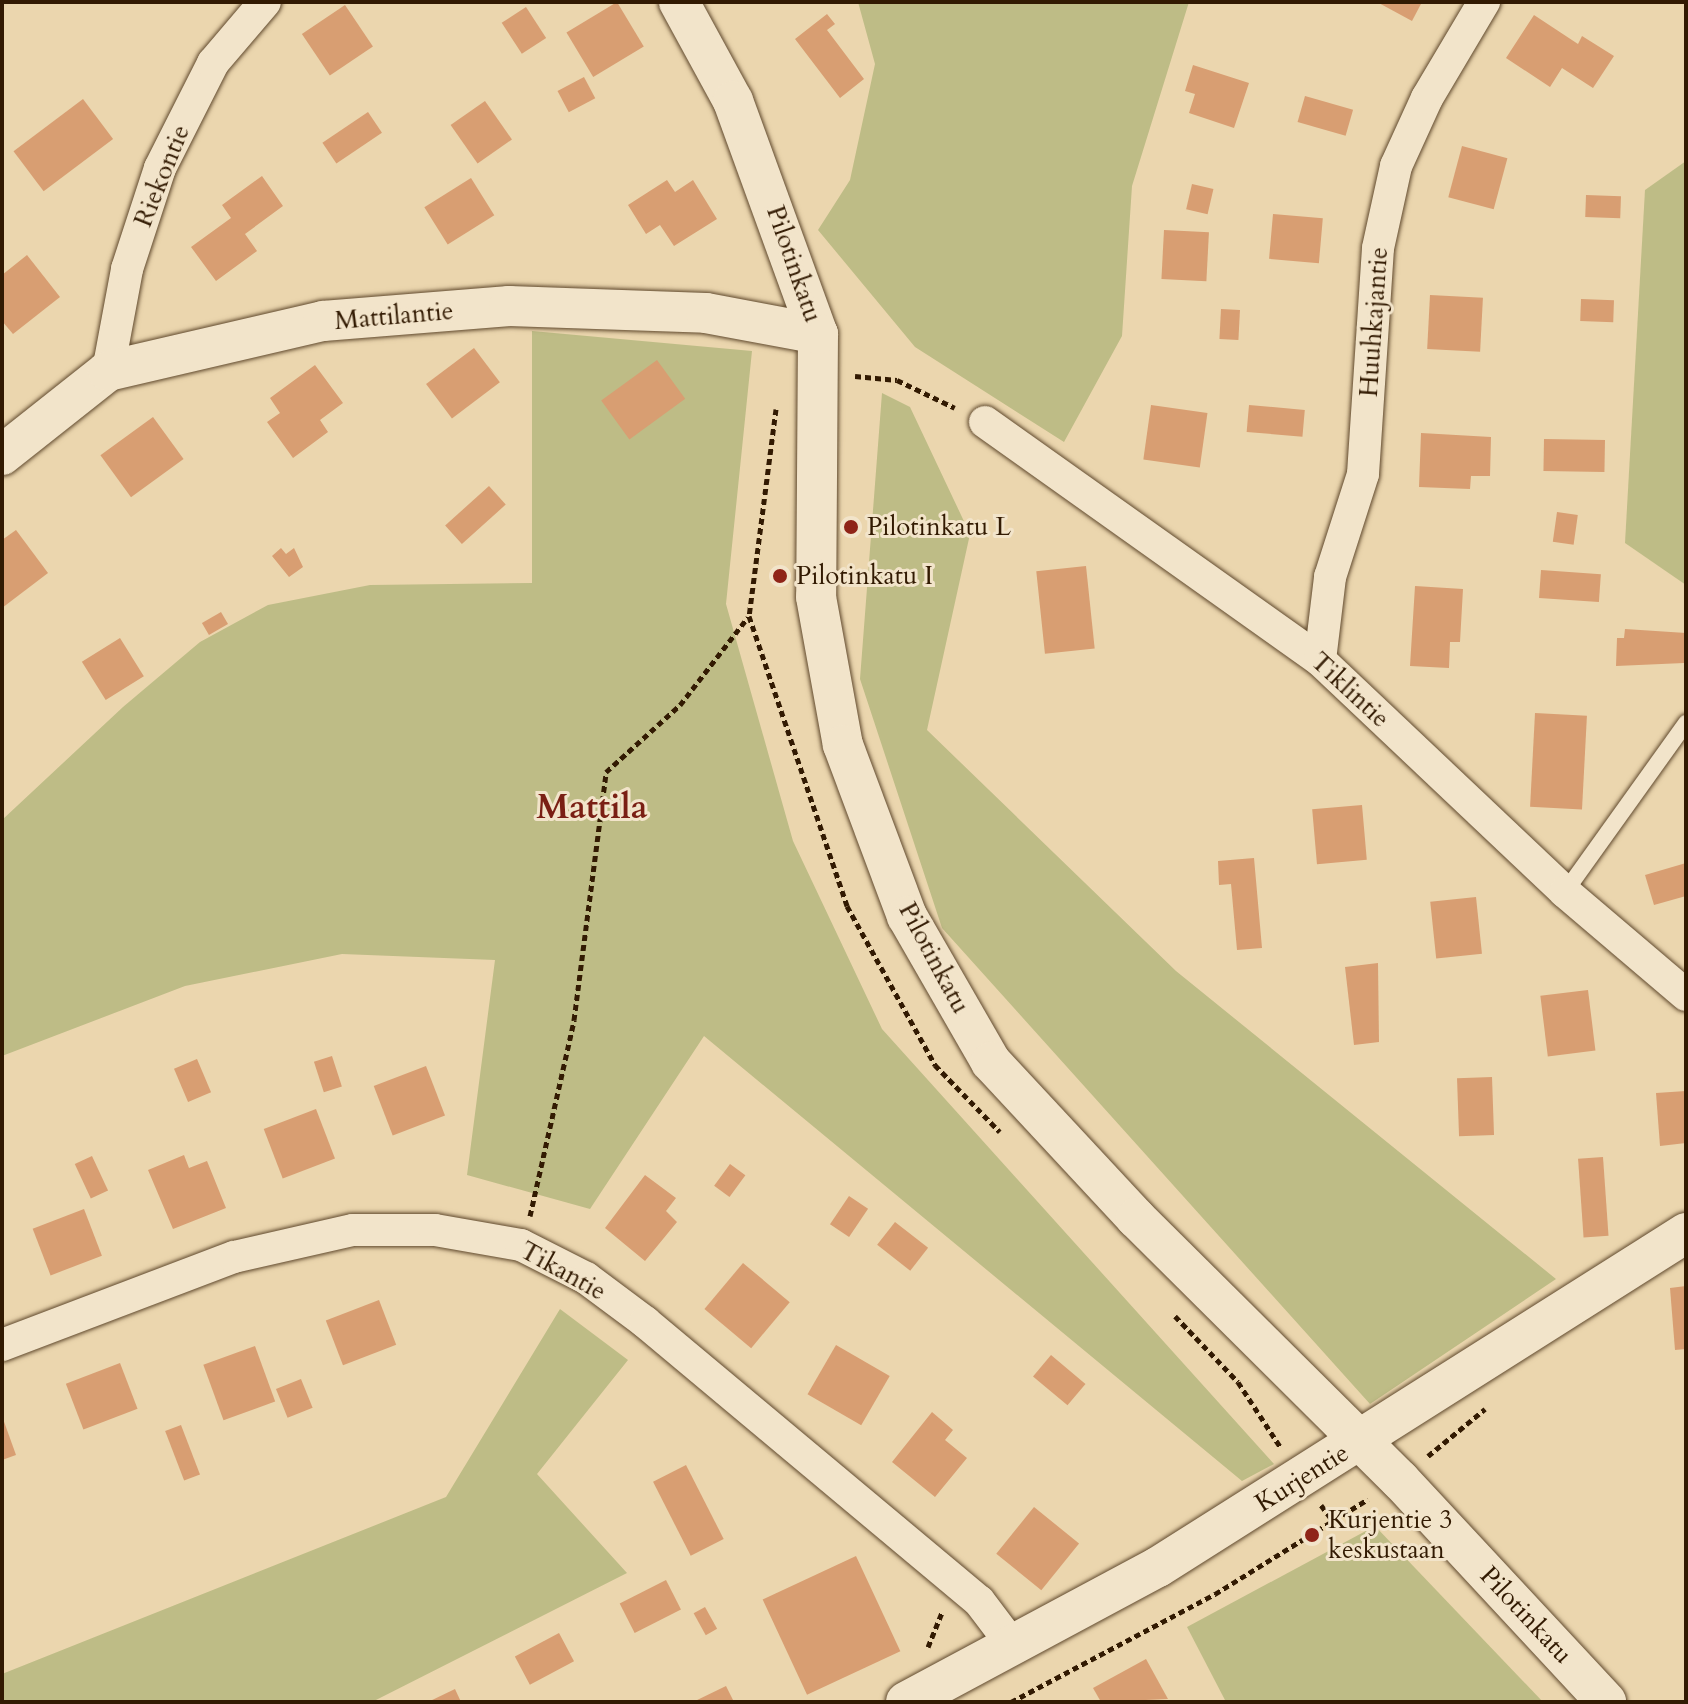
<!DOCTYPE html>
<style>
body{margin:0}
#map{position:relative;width:1688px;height:1704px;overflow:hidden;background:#ebd6ae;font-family:Cardo,serif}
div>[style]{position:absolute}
.green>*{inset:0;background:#bebc86}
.building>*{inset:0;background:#d89e72;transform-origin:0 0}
.path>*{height:5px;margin-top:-2.5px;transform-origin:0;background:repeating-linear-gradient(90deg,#321a02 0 6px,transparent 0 10px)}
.roads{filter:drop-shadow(0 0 2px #60492d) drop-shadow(0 0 2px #60492d)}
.service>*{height:16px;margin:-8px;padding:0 8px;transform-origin:8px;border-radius:8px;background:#f2e4ca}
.minor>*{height:32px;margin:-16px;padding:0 16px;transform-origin:16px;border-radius:16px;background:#f2e4ca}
.tertiary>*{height:40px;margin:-20px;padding:0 20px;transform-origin:20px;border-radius:20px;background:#f2e4ca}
.dots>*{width:22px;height:22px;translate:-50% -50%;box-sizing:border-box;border:4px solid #f2e4ca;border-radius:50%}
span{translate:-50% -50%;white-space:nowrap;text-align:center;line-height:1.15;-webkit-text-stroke:6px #f2e4ca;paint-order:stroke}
.street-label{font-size:26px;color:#321a02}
.poi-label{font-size:26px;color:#321a02}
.left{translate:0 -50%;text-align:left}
.district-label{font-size:34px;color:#7a1f14;font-weight:700}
.frame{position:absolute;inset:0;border:4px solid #321a02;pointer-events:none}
</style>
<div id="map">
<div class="green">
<i style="clip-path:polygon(858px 2px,1189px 2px,1132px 186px,1122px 336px,1064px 442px,915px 347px,818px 230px,850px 180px,875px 64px)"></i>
<i style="clip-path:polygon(1686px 161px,1686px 585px,1625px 543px,1645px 190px)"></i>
<i style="clip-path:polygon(532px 331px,752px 351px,726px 604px,793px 841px,882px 1029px,1274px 1464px,1242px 1481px,704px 1036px,590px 1209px,467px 1175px,495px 960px,342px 954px,185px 986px,2px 1056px,2px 820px,123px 707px,200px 642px,268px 605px,370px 585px,532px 583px)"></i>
<i style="clip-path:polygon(882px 393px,910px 407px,970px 534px,927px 730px,1176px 971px,1556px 1279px,1370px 1404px,942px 928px,860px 679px)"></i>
<i style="clip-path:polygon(560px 1309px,628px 1360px,537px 1474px,627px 1573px,372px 1702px,2px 1702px,2px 1674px,446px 1497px)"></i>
<i style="clip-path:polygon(1375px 1526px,1543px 1702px,1226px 1702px,1187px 1627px)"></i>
</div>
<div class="building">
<i style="left:617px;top:2px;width:52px;height:59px;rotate:59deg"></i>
<i style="clip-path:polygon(1377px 2px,1422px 2px,1412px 21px)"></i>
<i style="left:345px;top:5px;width:50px;height:52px;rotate:56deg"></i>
<i style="left:526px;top:7px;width:37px;height:29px;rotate:57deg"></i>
<i style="clip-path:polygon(827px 14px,835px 24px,827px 30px,864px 79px,840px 98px,795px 39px)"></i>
<i style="clip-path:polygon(1534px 15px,1578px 44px,1582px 36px,1614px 56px,1593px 88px,1562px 68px,1550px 87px,1506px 58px)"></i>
<i style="clip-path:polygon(1193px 65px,1249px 83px,1234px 128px,1189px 113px,1195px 94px,1185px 91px)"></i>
<i style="left:584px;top:77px;width:24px;height:30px;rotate:62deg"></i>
<i style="left:1305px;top:96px;width:50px;height:27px;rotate:16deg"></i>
<i style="left:83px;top:99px;width:50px;height:87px;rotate:53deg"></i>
<i style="left:485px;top:101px;width:47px;height:42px;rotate:55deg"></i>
<i style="left:368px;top:112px;width:25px;height:55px;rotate:56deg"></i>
<i style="left:1462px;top:146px;width:47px;height:53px;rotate:15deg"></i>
<i style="clip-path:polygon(262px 176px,283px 206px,245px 234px,257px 251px,216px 281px,191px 247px,231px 218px,222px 205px)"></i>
<i style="left:471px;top:178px;width:44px;height:55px;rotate:58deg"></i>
<i style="clip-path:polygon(667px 180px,675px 192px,693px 180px,717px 219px,674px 246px,660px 225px,646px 234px,628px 205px)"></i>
<i style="left:1192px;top:184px;width:22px;height:26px;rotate:13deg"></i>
<i style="left:1586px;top:195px;width:35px;height:22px;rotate:2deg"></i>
<i style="left:1273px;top:214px;width:50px;height:45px;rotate:5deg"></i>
<i style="left:1164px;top:230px;width:45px;height:49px;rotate:3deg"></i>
<i style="clip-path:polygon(27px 255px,60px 297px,13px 334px,2px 321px,2px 275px)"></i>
<i style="left:1430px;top:295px;width:53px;height:54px;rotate:3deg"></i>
<i style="left:1581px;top:299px;width:33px;height:22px;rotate:2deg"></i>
<i style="left:1221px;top:309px;width:19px;height:30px;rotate:3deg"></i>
<i style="left:474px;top:348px;width:43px;height:60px;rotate:53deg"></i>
<i style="left:657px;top:360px;width:48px;height:69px;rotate:54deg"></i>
<i style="clip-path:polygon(315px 365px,343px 403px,320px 420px,328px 432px,293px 458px,267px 422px,280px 413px,270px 398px)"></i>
<i style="left:1151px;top:405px;width:57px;height:55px;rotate:8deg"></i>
<i style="left:1249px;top:405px;width:56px;height:27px;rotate:5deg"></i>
<i style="left:153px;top:417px;width:52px;height:65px;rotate:54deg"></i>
<i style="clip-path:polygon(1421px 433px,1491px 437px,1490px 476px,1471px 476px,1470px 489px,1419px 487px)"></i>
<i style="left:1544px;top:439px;width:61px;height:32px;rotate:1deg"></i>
<i style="left:489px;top:486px;width:25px;height:59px;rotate:48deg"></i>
<i style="left:1557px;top:512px;width:21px;height:30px;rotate:8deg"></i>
<i style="clip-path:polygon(16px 530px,48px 573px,2px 608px,2px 540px)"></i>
<i style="clip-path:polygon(281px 548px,286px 554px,294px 548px,303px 567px,289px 577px,272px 556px)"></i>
<i style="left:1086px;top:566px;width:83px;height:50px;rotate:84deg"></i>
<i style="left:1541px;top:570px;width:60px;height:28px;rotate:4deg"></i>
<i style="clip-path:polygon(1415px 586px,1463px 589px,1460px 642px,1450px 642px,1449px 668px,1410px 666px)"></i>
<i style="left:221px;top:612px;width:14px;height:22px;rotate:60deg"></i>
<i style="clip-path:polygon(1625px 629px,1686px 633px,1684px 663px,1616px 666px,1617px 638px,1624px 638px)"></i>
<i style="left:120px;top:638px;width:45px;height:45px;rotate:58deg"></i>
<i style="left:1535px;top:713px;width:52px;height:94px;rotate:3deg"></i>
<i style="left:1362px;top:805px;width:55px;height:50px;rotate:85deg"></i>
<i style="clip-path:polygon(1254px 858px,1262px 948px,1237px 950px,1231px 884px,1219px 885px,1218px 861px)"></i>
<i style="clip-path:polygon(1686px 863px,1686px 896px,1654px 905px,1645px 875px)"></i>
<i style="left:1476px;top:897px;width:57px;height:46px;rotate:84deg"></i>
<i style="clip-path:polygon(1378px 963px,1379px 1042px,1354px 1045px,1345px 967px)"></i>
<i style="left:1588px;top:990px;width:61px;height:48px;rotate:83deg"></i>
<i style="left:332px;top:1056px;width:32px;height:19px;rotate:72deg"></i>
<i style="left:197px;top:1059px;width:36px;height:25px;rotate:67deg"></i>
<i style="left:426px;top:1066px;width:53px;height:56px;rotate:69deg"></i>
<i style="left:1492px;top:1077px;width:58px;height:35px;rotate:88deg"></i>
<i style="clip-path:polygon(1686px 1091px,1686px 1143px,1660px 1146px,1656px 1093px)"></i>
<i style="left:316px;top:1109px;width:53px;height:56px;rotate:69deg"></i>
<i style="clip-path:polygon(184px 1155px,189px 1168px,207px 1161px,226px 1208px,173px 1229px,148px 1170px)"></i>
<i style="left:92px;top:1156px;width:38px;height:19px;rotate:65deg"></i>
<i style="left:1603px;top:1157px;width:79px;height:25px;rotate:86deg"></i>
<i style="left:730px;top:1164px;width:19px;height:27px;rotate:36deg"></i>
<i style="clip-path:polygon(645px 1175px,676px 1198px,666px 1211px,677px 1222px,645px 1261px,605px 1228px)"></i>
<i style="left:849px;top:1196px;width:23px;height:34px;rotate:34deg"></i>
<i style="left:84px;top:1209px;width:50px;height:55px;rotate:69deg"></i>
<i style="left:895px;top:1222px;width:42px;height:29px;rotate:38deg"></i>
<i style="left:743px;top:1263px;width:61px;height:60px;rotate:40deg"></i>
<i style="clip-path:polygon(1686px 1286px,1686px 1349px,1675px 1350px,1670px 1288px)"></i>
<i style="left:379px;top:1300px;width:48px;height:57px;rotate:69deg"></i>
<i style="left:836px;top:1345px;width:62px;height:57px;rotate:30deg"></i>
<i style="left:255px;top:1346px;width:59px;height:55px;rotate:70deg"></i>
<i style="left:1051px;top:1355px;width:45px;height:28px;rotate:40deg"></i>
<i style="left:120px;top:1363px;width:49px;height:58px;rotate:69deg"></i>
<i style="left:301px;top:1379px;width:31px;height:27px;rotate:68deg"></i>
<i style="clip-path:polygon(932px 1412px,953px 1430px,945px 1440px,967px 1458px,935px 1497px,892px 1462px)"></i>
<i style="clip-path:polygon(2px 1416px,16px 1455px,2px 1460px)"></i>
<i style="left:181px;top:1425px;width:53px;height:17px;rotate:69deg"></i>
<i style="left:686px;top:1465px;width:83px;height:37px;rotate:63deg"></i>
<i style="left:1034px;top:1507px;width:58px;height:60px;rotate:39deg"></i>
<i style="left:856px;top:1556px;width:105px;height:103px;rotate:65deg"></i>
<i style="left:666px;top:1580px;width:33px;height:52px;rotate:63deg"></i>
<i style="left:705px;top:1607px;width:25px;height:13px;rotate:61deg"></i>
<i style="left:559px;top:1633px;width:32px;height:50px;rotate:62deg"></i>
<i style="clip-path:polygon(1146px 1659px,1168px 1699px,1101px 1702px,1093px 1688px)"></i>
<i style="clip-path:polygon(726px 1686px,734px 1702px,693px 1702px)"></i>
<i style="clip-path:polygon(455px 1689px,461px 1702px,428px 1702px)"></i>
</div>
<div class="path">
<i style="left:855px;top:376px;width:42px;rotate:5.4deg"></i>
<i style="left:897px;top:380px;width:64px;rotate:25.8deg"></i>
<i style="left:776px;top:409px;width:209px;rotate:97.4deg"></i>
<i style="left:749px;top:616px;width:306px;rotate:71.3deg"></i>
<i style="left:847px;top:906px;width:182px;rotate:61deg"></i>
<i style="left:935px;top:1065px;width:93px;rotate:45.9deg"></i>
<i style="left:530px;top:1216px;width:201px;rotate:-77.3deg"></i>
<i style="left:574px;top:1020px;width:250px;rotate:-82.6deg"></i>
<i style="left:606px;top:772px;width:100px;rotate:-42.2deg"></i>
<i style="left:680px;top:705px;width:111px;rotate:-52.3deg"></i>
<i style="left:1175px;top:1316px;width:91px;rotate:46.3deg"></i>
<i style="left:1238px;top:1382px;width:79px;rotate:56.9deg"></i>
<i style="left:1428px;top:1456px;width:74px;rotate:-39.5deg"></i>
<i style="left:1321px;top:1505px;width:20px;rotate:53deg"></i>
<i style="left:928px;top:1647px;width:38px;rotate:-68deg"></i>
<i style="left:1011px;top:1702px;width:231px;rotate:-27.9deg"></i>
<i style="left:1215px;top:1594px;width:180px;rotate:-31.8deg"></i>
</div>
<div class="roads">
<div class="service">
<i style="left:1565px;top:892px;width:208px;rotate:-54.4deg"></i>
</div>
<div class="minor">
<i style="left:108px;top:371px;width:104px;rotate:-79.4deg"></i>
<i style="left:127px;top:269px;width:106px;rotate:-71.9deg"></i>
<i style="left:160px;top:168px;width:118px;rotate:-63.2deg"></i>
<i style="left:213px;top:63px;width:80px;rotate:-49.6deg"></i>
<i style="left:985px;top:422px;width:411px;rotate:35.4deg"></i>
<i style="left:1320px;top:660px;width:337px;rotate:43.4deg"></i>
<i style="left:1565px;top:892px;width:159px;rotate:40.4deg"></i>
<i style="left:1320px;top:660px;width:84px;rotate:-83.1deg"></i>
<i style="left:1330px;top:577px;width:108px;rotate:-72.2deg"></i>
<i style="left:1363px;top:474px;width:226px;rotate:-86.2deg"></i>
<i style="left:1378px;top:248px;width:84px;rotate:-77.6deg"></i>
<i style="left:1396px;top:166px;width:75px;rotate:-65.5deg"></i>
<i style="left:1427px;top:98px;width:112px;rotate:-59.3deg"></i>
<i style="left:2px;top:1345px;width:248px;rotate:-20.8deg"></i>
<i style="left:234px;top:1257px;width:122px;rotate:-12.8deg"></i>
<i style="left:353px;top:1230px;width:82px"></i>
<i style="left:435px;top:1230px;width:87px;rotate:9.9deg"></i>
<i style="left:521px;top:1245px;width:73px;rotate:26.9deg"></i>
<i style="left:586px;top:1278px;width:74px;rotate:36.7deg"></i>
<i style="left:645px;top:1322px;width:435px;rotate:39.9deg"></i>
<i style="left:979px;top:1601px;width:56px;rotate:52.9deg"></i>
</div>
<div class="tertiary">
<i style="left:679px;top:2px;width:113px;rotate:61.4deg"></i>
<i style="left:733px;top:101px;width:248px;rotate:70deg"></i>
<i style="left:818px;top:334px;width:263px;rotate:90.4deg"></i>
<i style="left:816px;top:597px;width:150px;rotate:79.7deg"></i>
<i style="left:843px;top:745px;width:183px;rotate:69.5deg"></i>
<i style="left:907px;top:916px;width:168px;rotate:60.1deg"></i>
<i style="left:991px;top:1062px;width:213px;rotate:47.1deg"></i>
<i style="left:1136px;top:1218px;width:372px;rotate:44.8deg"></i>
<i style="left:1400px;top:1480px;width:303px;rotate:47.1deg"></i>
<i style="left:2px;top:455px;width:135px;rotate:-38.4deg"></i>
<i style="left:108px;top:371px;width:221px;rotate:-13.1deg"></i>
<i style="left:323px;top:321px;width:187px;rotate:-4.6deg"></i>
<i style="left:509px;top:306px;width:197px;rotate:2deg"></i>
<i style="left:706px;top:313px;width:114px;rotate:10.6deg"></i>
<i style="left:906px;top:1702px;width:286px;rotate:-28.2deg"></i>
<i style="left:1158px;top:1567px;width:625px;rotate:-32.32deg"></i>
</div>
</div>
<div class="dots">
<i style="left:851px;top:527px;background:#8f2418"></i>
<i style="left:780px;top:576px;background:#8f2418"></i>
<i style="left:1312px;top:1535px;background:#8f2418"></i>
</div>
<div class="street-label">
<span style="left:162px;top:176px;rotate:-68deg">Riekontie</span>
<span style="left:794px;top:264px;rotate:71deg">Pilotinkatu</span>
<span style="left:394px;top:316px;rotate:-5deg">Mattilantie</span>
<span style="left:1374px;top:322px;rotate:-86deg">Huuhkajantie</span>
<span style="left:1350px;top:690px;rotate:43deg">Tiklintie</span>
<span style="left:934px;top:958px;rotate:62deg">Pilotinkatu</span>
<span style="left:563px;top:1271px;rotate:29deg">Tikantie</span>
<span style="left:1302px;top:1478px;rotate:-32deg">Kurjentie</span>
<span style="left:1526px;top:1615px;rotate:47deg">Pilotinkatu</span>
</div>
<div class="poi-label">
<span class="left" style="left:867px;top:527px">Pilotinkatu L</span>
<span class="left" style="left:796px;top:576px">Pilotinkatu I</span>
<span class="left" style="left:1328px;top:1535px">Kurjentie 3<br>keskustaan</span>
</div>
<div class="district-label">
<span style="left:592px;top:808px">Mattila</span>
</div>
<div class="frame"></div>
</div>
